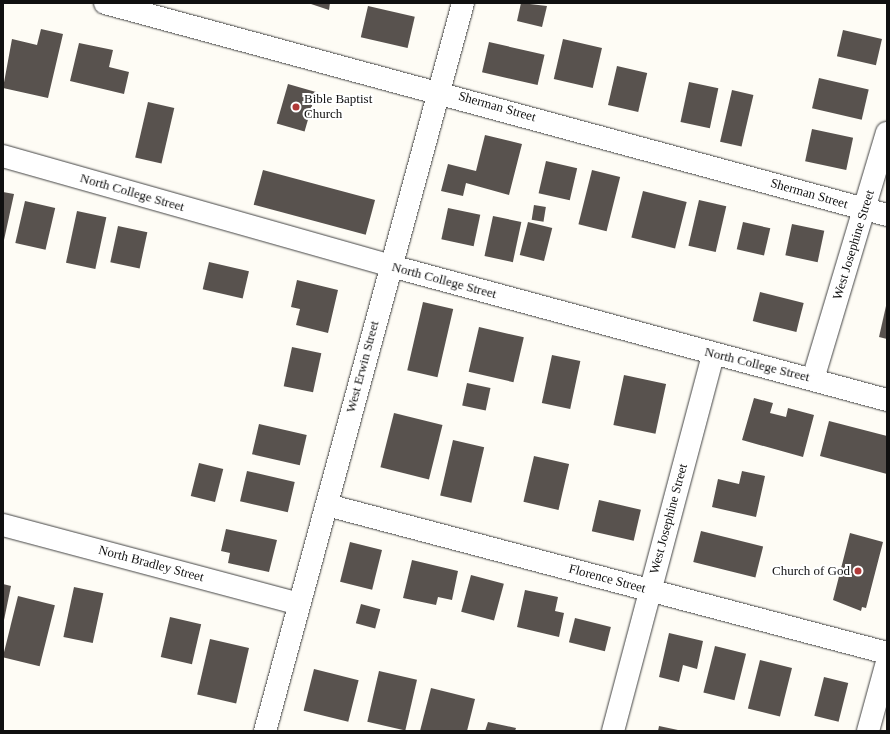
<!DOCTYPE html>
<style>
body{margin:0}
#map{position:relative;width:890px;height:734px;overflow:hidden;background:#fefcf5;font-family:Georgia,serif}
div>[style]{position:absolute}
.building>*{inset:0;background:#58524e;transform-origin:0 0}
.roads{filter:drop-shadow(0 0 1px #434343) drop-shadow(0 0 1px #434343)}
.minor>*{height:22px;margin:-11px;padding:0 11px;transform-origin:11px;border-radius:11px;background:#fff}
.dots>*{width:11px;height:11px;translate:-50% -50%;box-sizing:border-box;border:2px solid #fff;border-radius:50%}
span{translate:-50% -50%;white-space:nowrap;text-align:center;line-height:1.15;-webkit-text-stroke:4px #fff;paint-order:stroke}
.poi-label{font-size:13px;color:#101010}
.left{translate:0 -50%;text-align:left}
.right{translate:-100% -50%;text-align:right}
.street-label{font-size:13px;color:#101010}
.frame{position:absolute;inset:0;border:4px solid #101010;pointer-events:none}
</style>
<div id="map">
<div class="building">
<i style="clip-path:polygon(308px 3px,330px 3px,329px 10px)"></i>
<i style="clip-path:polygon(521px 3px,547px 6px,542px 27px,517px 21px)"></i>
<i style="left:368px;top:6px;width:48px;height:32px;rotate:13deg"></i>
<i style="clip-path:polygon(41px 29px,63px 34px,48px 98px,3px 88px,12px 39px,37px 45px)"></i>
<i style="left:843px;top:30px;width:40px;height:27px;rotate:13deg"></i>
<i style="left:563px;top:39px;width:40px;height:41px;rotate:13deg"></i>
<i style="left:489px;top:42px;width:57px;height:31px;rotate:13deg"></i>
<i style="clip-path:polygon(79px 43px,113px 50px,109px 67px,129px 72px,124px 94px,70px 81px)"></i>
<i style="left:617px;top:66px;width:31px;height:40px;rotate:13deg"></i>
<i style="left:819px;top:78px;width:51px;height:31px;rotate:13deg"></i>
<i style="left:689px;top:82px;width:30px;height:41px;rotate:12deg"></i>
<i style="left:288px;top:84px;width:29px;height:41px;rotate:16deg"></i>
<i style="left:732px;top:90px;width:22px;height:53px;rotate:13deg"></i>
<i style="left:148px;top:102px;width:27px;height:57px;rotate:13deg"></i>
<i style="left:812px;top:129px;width:42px;height:33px;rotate:12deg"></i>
<i style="clip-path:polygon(485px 135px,522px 144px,509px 195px,466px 183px,463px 196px,441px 191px,448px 164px,476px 171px)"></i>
<i style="left:546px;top:161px;width:32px;height:33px;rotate:13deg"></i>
<i style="left:263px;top:170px;width:116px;height:36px;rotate:15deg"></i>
<i style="left:592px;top:170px;width:29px;height:56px;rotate:14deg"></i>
<i style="left:643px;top:191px;width:45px;height:48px;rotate:14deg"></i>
<i style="clip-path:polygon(3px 192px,14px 194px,4px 240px,3px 240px)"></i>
<i style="left:699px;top:200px;width:28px;height:47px;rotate:13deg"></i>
<i style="left:25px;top:201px;width:31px;height:43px;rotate:13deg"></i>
<i style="left:534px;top:205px;width:12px;height:15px;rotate:9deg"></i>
<i style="left:448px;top:208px;width:33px;height:32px;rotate:12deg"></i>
<i style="left:77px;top:211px;width:30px;height:53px;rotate:12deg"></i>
<i style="left:493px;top:216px;width:29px;height:41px;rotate:12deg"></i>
<i style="left:528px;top:222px;width:25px;height:34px;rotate:14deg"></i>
<i style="left:743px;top:222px;width:28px;height:28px;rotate:13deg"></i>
<i style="left:792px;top:224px;width:33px;height:32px;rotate:12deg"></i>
<i style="left:118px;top:226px;width:30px;height:37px;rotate:12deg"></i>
<i style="left:209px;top:262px;width:41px;height:28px;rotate:13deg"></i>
<i style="clip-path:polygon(297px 280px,338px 290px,328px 333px,296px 325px,300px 309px,291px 307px)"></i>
<i style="left:760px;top:292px;width:45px;height:30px;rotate:14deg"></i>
<i style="left:423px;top:302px;width:31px;height:70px;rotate:13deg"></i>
<i style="clip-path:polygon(886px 306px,887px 306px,887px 339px,879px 337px)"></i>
<i style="left:479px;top:327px;width:46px;height:46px;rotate:13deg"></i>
<i style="left:292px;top:347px;width:30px;height:40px;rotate:12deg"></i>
<i style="left:552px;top:355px;width:29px;height:49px;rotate:12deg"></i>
<i style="left:624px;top:375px;width:43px;height:51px;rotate:12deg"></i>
<i style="left:467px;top:383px;width:24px;height:23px;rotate:12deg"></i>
<i style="clip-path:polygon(754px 398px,773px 403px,770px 413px,786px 417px,788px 408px,814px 415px,803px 457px,742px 440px)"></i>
<i style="left:394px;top:413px;width:50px;height:56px;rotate:14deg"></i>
<i style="clip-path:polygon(829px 421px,887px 436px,887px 474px,820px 456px)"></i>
<i style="left:259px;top:424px;width:49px;height:31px;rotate:13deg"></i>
<i style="left:453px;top:440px;width:32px;height:57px;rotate:13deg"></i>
<i style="left:534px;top:456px;width:36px;height:47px;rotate:13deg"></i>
<i style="left:199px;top:463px;width:25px;height:34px;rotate:14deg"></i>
<i style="left:247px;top:471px;width:49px;height:31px;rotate:13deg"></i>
<i style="clip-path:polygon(742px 471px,765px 476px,756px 517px,712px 507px,718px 479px,739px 484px)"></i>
<i style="left:599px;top:500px;width:43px;height:32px;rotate:13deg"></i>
<i style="clip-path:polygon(226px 529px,277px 540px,269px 572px,228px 563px,230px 553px,221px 551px)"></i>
<i style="left:701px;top:531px;width:64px;height:32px;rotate:14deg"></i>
<i style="clip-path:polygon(850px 533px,883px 542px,866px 608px,862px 607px,861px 611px,833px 600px)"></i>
<i style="left:350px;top:542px;width:33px;height:41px;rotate:14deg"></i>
<i style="clip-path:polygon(412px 560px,458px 571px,452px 600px,438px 597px,436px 605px,403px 598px)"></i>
<i style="left:471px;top:575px;width:34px;height:38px;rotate:15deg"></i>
<i style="clip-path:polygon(3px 584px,11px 586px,4px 620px,3px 620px)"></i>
<i style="left:74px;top:587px;width:30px;height:51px;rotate:12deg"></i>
<i style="clip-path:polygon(525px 590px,558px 597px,555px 611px,564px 613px,559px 637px,517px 627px)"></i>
<i style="left:18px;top:596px;width:38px;height:63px;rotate:14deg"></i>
<i style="left:361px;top:604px;width:20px;height:20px;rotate:15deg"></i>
<i style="left:170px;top:617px;width:32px;height:41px;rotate:13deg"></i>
<i style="left:575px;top:618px;width:37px;height:25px;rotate:14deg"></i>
<i style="clip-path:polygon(669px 633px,703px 641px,697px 669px,683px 665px,679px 682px,659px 677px)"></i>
<i style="left:210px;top:639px;width:40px;height:57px;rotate:13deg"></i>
<i style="left:715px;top:646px;width:32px;height:48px;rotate:14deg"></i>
<i style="left:760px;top:660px;width:33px;height:50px;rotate:14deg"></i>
<i style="left:314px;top:669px;width:46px;height:43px;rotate:14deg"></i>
<i style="left:379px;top:671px;width:39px;height:52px;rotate:13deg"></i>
<i style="left:824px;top:677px;width:25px;height:40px;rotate:14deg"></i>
<i style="clip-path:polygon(431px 688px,475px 699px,467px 731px,420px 731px)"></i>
<i style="clip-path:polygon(488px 722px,516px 728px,515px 731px,485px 731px)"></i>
<i style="clip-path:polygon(659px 726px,678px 730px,678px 731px,658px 731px)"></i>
</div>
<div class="roads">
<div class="minor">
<i style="left:105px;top:3px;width:810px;rotate:15.17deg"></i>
<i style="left:3px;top:156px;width:403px;rotate:15.8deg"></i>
<i style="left:391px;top:266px;width:514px;rotate:15.12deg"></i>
<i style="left:813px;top:379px;width:257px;rotate:-73.3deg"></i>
<i style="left:327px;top:505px;width:579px;rotate:14.8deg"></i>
<i style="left:3px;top:525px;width:306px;rotate:14.9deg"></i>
<i style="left:265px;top:731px;width:754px;rotate:-74.78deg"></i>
<i style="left:613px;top:731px;width:390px;rotate:-75.1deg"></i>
<i style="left:868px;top:731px;width:72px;rotate:-74.6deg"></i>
</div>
</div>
<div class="dots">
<i style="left:296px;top:107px;background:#b03a38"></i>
<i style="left:858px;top:571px;background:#b03a38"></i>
</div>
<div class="poi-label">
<span class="left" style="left:304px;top:107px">Bible Baptist<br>Church</span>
<span class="right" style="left:850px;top:571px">Church of God</span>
</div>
<div class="street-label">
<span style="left:497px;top:107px;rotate:16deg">Sherman Street</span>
<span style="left:132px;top:193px;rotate:16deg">North College Street</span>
<span style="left:809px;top:194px;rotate:16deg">Sherman Street</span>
<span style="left:854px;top:245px;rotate:-73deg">West Josephine Street</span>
<span style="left:444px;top:281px;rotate:15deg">North College Street</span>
<span style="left:757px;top:365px;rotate:14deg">North College Street</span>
<span style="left:363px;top:367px;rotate:-75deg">West Erwin Street</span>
<span style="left:669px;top:519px;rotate:-75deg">West Josephine Street</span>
<span style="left:151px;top:564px;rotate:15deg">North Bradley Street</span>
<span style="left:607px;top:579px;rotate:15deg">Florence Street</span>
</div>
<div class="frame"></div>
</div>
